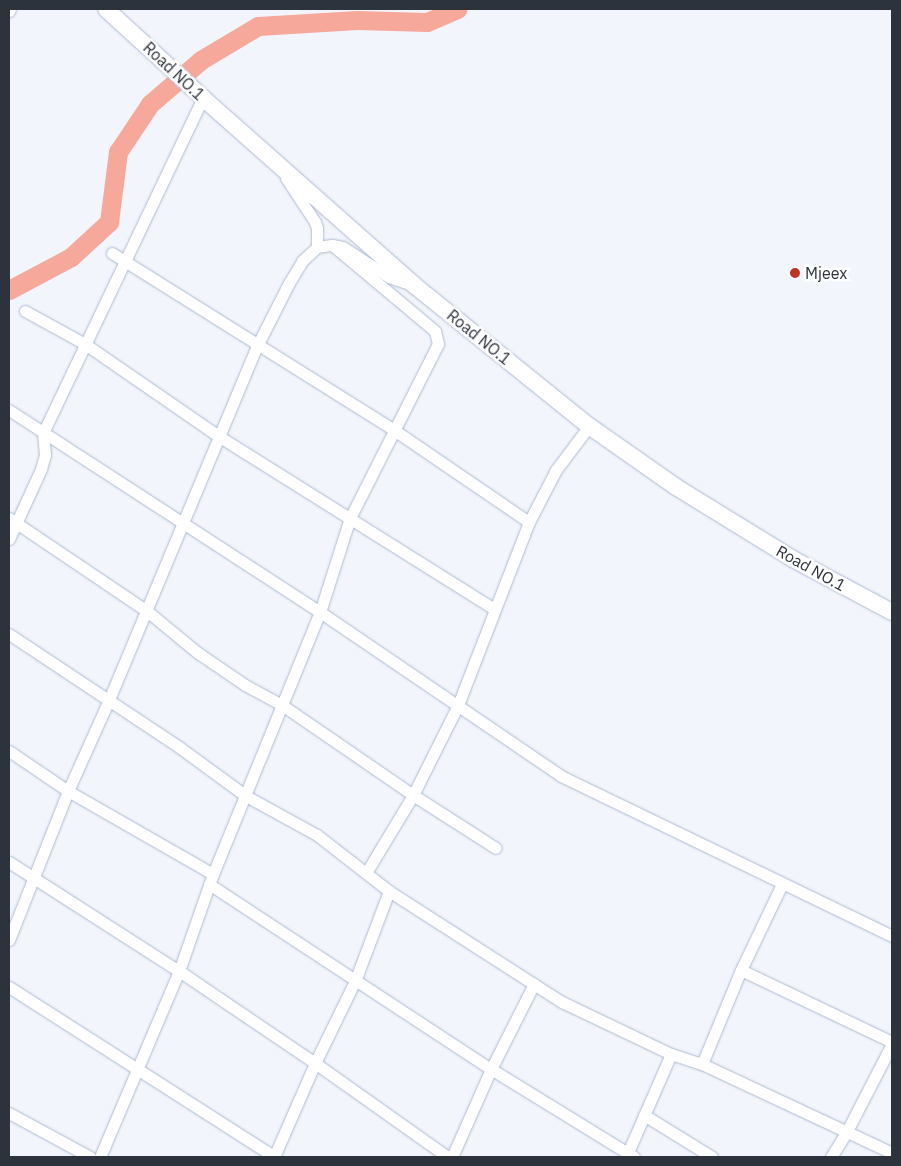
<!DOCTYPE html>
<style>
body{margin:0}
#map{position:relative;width:901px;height:1166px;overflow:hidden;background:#f2f5fb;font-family:"IBM Plex Sans",sans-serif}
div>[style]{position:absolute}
.river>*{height:19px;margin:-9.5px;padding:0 9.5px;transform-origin:9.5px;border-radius:9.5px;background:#f6a89a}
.roads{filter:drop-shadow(0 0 1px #adbbd5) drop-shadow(0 0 1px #adbbd5)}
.minor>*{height:11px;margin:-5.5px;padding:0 5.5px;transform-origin:5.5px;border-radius:5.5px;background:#fff}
.highway>*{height:16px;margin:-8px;padding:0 8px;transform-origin:8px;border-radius:8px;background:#fff}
.dots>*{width:14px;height:14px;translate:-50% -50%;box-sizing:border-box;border:2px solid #fff;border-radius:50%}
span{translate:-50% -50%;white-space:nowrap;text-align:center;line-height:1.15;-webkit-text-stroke:5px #fff;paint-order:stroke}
.street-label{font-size:16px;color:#2d333d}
.poi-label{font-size:16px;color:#2d333d}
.left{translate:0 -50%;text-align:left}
.frame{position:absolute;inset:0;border:10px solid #2d333d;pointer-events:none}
</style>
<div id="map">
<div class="river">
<i style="left:9px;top:290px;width:70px;rotate:-28deg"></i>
<i style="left:71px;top:257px;width:52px;rotate:-42.6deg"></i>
<i style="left:109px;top:222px;width:71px;rotate:-82.7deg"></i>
<i style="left:118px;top:152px;width:58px;rotate:-56.3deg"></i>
<i style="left:150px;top:104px;width:67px;rotate:-40.8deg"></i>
<i style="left:201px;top:60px;width:66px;rotate:-30.8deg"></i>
<i style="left:258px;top:26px;width:99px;rotate:-3.5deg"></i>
<i style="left:357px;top:20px;width:70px;rotate:1.6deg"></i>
<i style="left:427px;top:22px;width:33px;rotate:-23deg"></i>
</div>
<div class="roads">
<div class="minor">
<i style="left:9px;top:11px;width:2px;rotate:-63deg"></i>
<i style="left:286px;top:178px;width:53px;rotate:56.6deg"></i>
<i style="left:315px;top:222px;width:6px;rotate:72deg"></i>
<i style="left:317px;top:228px;width:19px;rotate:90deg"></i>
<i style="left:112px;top:253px;width:333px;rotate:32.1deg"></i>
<i style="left:394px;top:430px;width:163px;rotate:34.3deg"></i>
<i style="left:25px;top:311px;width:68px;rotate:28.8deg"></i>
<i style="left:85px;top:344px;width:164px;rotate:34.6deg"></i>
<i style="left:220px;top:437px;width:324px;rotate:32.1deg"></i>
<i style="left:9px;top:410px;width:371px;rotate:33deg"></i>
<i style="left:320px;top:612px;width:292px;rotate:34.2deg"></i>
<i style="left:561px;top:776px;width:368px;rotate:25.8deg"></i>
<i style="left:9px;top:518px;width:166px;rotate:34deg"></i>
<i style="left:147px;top:611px;width:66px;rotate:39.5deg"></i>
<i style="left:198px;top:653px;width:57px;rotate:34.2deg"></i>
<i style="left:245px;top:685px;width:42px;rotate:28.4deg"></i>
<i style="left:282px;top:705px;width:159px;rotate:34.5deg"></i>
<i style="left:413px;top:795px;width:98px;rotate:32.6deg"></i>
<i style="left:9px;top:539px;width:77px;rotate:-65.4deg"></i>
<i style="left:41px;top:469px;width:15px;rotate:-74deg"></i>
<i style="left:45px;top:455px;width:22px;rotate:-95deg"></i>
<i style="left:43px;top:433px;width:371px;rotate:-64.5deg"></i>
<i style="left:9px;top:634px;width:204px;rotate:33.6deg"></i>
<i style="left:179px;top:747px;width:83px;rotate:36.2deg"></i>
<i style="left:246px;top:796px;width:81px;rotate:28.8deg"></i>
<i style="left:317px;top:835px;width:91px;rotate:37.9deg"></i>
<i style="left:389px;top:891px;width:206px;rotate:32.7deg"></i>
<i style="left:562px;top:1002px;width:121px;rotate:25.5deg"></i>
<i style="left:671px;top:1054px;width:33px;rotate:18deg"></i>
<i style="left:702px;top:1064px;width:210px;rotate:25.1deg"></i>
<i style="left:9px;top:751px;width:71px;rotate:34.1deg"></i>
<i style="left:68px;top:791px;width:167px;rotate:29.8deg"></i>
<i style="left:9px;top:862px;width:202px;rotate:32.7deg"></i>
<i style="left:179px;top:971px;width:164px;rotate:34.1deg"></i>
<i style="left:315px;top:1063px;width:163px;rotate:35.3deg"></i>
<i style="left:366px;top:873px;width:91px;rotate:-58.9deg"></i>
<i style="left:413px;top:795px;width:101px;rotate:-63.4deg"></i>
<i style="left:458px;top:705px;width:196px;rotate:-68.8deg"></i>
<i style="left:529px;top:522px;width:59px;rotate:-62.6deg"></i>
<i style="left:556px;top:470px;width:55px;rotate:-53.1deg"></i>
<i style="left:209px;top:884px;width:337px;rotate:33.3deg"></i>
<i style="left:491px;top:1069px;width:168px;rotate:31.6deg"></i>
<i style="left:9px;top:940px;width:160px;rotate:-68.4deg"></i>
<i style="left:68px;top:791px;width:98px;rotate:-65.8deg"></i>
<i style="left:108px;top:702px;width:388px;rotate:-67.3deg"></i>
<i style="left:258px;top:344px;width:68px;rotate:-63.1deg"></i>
<i style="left:289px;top:283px;width:26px;rotate:-59deg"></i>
<i style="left:302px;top:261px;width:21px;rotate:-43deg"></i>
<i style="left:317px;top:247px;width:15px;rotate:-8deg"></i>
<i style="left:332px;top:245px;width:11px;rotate:10deg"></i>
<i style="left:343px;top:247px;width:55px;rotate:33.1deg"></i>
<i style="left:389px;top:277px;width:21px;rotate:19deg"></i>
<i style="left:741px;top:970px;width:167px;rotate:25.5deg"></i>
<i style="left:9px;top:987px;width:316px;rotate:32.6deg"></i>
<i style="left:702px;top:1064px;width:102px;rotate:-67.5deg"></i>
<i style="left:741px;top:970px;width:95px;rotate:-64.5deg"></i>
<i style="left:9px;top:1113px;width:92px;rotate:28.5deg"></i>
<i style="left:644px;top:1115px;width:80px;rotate:31.7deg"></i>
<i style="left:100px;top:1157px;width:202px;rotate:-67deg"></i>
<i style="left:179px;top:971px;width:103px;rotate:-70.7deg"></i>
<i style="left:213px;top:874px;width:283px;rotate:-67.8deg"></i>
<i style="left:320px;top:612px;width:99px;rotate:-72.3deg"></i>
<i style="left:350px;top:518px;width:195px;rotate:-63.2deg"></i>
<i style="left:438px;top:344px;width:13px;rotate:-103deg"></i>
<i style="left:435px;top:331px;width:134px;rotate:-140.1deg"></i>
<i style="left:274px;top:1157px;width:103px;rotate:-66.4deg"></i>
<i style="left:315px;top:1063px;width:91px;rotate:-64deg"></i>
<i style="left:355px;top:981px;width:96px;rotate:-69.3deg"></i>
<i style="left:452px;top:1157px;width:96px;rotate:-66.1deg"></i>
<i style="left:491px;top:1069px;width:95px;rotate:-63.2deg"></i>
<i style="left:626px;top:1157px;width:112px;rotate:-66.4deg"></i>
<i style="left:831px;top:1157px;width:28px;rotate:-58deg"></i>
<i style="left:846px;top:1133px;width:100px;rotate:-62.7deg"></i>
</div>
<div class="highway">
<i style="left:106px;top:9px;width:132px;rotate:42.5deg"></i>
<i style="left:203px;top:98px;width:282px;rotate:41.5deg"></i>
<i style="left:414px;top:285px;width:225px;rotate:38.9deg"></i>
<i style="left:589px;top:426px;width:106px;rotate:35deg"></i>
<i style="left:676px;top:487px;width:137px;rotate:31.6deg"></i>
<i style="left:793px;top:559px;width:112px;rotate:28.2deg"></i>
</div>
</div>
<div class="dots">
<i style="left:795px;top:273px;background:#c13425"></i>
</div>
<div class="street-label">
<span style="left:174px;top:71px;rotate:43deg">Road NO.1</span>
<span style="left:479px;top:337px;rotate:39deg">Road NO.1</span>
<span style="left:811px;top:568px;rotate:29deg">Road NO.1</span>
</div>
<div class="poi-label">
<span class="left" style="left:805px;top:273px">Mjeex</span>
</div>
<div class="frame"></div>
</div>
